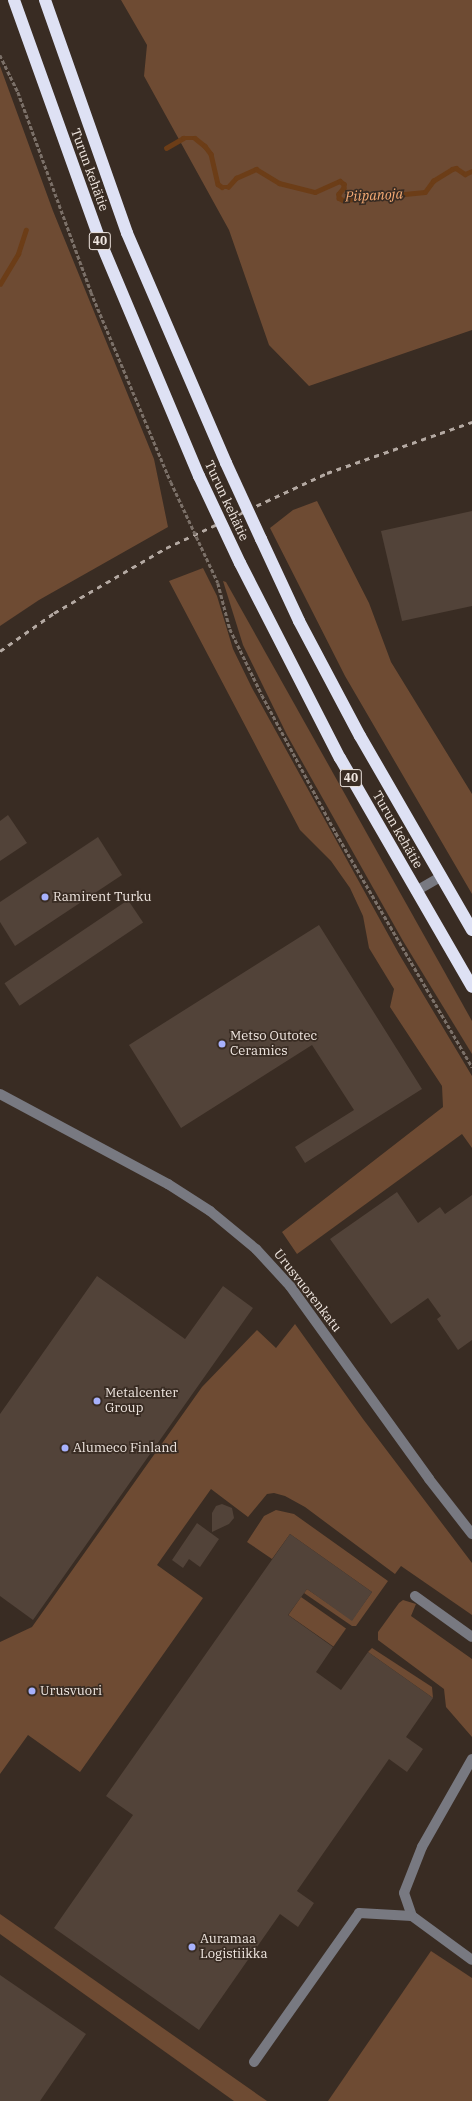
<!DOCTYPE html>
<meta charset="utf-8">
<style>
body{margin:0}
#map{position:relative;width:472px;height:2101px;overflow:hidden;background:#392c23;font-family:"IBM Plex Serif",serif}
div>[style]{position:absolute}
.green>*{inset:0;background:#6e4b33;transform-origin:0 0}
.stream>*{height:4.5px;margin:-2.25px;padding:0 2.25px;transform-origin:2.25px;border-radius:2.25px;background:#6c3d17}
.building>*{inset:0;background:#524339;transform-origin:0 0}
.path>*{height:2.5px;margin-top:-1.25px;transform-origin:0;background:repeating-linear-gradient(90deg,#7b7068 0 4px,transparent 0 6px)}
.minor>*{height:10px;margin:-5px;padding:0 5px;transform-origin:5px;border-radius:5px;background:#787981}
.highway>*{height:12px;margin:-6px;padding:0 6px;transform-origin:6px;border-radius:6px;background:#dee1f4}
.rail>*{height:3px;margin-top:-1.5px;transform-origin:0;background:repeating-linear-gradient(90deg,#b4a9a2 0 5px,transparent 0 10px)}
.path-bridge>*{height:2.5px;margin-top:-1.25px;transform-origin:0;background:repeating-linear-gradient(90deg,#7b7068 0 4px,transparent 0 6px)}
.highway-bridge>*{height:12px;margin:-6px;padding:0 6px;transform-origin:6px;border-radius:6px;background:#dee1f4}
.dots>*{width:11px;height:11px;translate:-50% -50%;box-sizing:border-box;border:2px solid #392c23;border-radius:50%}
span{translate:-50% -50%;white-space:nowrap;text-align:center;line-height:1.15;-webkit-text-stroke:3.5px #392c23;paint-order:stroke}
.shield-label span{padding:1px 3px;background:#392c23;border:1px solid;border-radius:3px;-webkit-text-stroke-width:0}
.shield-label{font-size:12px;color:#f0e7e1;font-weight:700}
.street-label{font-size:13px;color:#f0e7e1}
.poi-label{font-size:13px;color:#f0e7e1}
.left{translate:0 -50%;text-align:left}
.water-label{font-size:14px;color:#f7ac75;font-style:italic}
</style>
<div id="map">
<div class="green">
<i style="clip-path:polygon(121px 0,472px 0,472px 330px,309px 386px,269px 345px,229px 230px,144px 76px,147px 45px)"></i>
<i style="clip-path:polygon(0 66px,53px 211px,154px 459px,168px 527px,39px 600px,0 626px)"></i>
<i style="clip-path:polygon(317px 501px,369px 603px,391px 662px,472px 794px,472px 894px,345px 676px,270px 528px,293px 510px)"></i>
<i style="clip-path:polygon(203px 568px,217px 596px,233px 649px,252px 688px,399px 954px,472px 1076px,472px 1148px,462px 1134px,297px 1254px,282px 1232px,443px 1107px,442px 1086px,390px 1007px,394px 989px,369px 948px,363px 916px,350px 888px,331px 861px,300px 830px,169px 581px)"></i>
<i style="clip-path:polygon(223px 581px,226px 582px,472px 1021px,472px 1054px,403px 941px,287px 735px,243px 645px)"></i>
<i style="clip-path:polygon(295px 1324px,363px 1419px,472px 1563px,472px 1615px,401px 1566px,395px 1574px,305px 1507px,285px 1496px,274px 1493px,267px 1494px,248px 1517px,211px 1489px,157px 1565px,203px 1598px,80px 1772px,28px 1735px,0 1774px,0 1642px,32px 1627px,202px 1387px,257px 1330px,276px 1348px)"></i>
<i style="clip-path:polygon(276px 1510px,294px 1514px,388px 1581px,356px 1626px,352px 1626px,304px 1593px,307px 1589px,352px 1620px,372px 1592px,290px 1534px,272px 1559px,247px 1542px,264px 1516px)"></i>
<i style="left:301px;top:1597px;width:55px;height:22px;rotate:35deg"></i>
<i style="clip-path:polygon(403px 1600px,416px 1604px,411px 1616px,472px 1659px,472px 1737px,446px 1707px,444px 1689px,378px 1640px,378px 1632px,399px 1603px)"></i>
<i style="clip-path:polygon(372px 1648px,432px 1687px,433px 1698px,368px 1652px)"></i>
<i style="clip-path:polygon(0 1914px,267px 2101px,234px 2101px,0 1934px)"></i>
<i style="clip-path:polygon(431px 1951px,472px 1978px,472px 2101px,328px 2101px)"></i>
</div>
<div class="stream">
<i style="left:166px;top:148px;width:20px;rotate:-30deg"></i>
<i style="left:183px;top:138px;width:12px"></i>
<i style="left:195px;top:138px;width:13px;rotate:39deg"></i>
<i style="left:205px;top:146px;width:10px;rotate:53deg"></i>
<i style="left:211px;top:154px;width:31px;rotate:77deg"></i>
<i style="left:218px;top:184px;width:5px;rotate:37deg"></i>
<i style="left:222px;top:187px;width:6px"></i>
<i style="left:228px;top:187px;width:12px;rotate:-48deg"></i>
<i style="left:236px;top:178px;width:22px;rotate:-24deg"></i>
<i style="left:256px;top:169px;width:27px;rotate:31deg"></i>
<i style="left:279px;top:183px;width:37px;rotate:14deg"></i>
<i style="left:315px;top:192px;width:27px;rotate:-24deg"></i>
<i style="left:340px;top:181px;width:5px;rotate:37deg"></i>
<i style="left:344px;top:184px;width:4px;rotate:90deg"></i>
<i style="left:344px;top:188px;width:8px;rotate:130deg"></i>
<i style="left:339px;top:194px;width:4px;rotate:90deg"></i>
<i style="left:339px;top:198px;width:4px;rotate:27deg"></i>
<i style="left:343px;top:200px;width:82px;rotate:-5.6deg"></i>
<i style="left:425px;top:192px;width:14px;rotate:-54deg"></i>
<i style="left:433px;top:181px;width:22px;rotate:-32deg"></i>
<i style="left:452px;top:169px;width:4px;rotate:-14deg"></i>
<i style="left:456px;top:168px;width:11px;rotate:34deg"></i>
<i style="left:465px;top:174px;width:8px;rotate:-23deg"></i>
<i style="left:0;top:284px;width:35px;rotate:-59deg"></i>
<i style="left:18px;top:254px;width:25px;rotate:-72deg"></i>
</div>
<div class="building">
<i style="clip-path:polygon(472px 511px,472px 606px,402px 621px,381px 531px)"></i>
<i style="clip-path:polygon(8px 815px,27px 843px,0 861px,0 821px)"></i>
<i style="clip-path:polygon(98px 837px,122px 875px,15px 946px,0 922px,0 902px)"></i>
<i style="left:128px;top:900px;width:27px;height:149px;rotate:56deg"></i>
<i style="clip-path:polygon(319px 925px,422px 1089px,305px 1163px,295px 1147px,354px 1110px,312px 1045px,181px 1128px,129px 1045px)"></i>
<i style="clip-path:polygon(397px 1192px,418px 1223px,440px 1207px,445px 1214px,472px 1195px,472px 1340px,458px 1350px,437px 1319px,441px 1316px,428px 1298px,391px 1324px,330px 1239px)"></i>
<i style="clip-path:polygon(97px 1276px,185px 1339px,223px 1286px,253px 1308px,33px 1620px,0 1596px,0 1414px)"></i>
<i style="clip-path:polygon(222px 1504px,232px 1508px,234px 1518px,229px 1524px,212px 1532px,212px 1513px,216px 1506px)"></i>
<i style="clip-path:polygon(197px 1523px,219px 1539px,200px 1567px,189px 1559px,183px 1568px,172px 1560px)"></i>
<i style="clip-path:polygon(290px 1534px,372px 1592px,352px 1621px,307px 1589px,288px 1615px,333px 1647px,316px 1672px,341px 1690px,368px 1652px,433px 1698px,406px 1737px,423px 1749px,407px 1772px,389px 1759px,297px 1891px,314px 1903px,298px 1927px,280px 1914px,199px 2030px,54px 1928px,133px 1815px,106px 1796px)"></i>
<i style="clip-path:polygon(0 1975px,86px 2034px,40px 2101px,0 2101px)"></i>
</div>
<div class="path">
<i style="left:0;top:55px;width:41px;rotate:64.1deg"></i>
<i style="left:18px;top:92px;width:213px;rotate:69.9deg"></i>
<i style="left:91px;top:292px;width:206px;rotate:67.2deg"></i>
<i style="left:218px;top:583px;width:48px;rotate:75.4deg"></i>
<i style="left:230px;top:629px;width:73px;rotate:64.1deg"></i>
<i style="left:262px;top:695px;width:157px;rotate:61.8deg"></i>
<i style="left:336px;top:833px;width:271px;rotate:59.8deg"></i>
</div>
<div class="minor">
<i style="left:416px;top:891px;width:28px;rotate:-30deg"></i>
<i style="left:0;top:1094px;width:191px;rotate:28.2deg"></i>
<i style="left:168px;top:1184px;width:50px;rotate:32.7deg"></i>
<i style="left:210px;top:1211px;width:60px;rotate:39.6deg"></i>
<i style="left:256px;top:1249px;width:50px;rotate:47.4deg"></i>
<i style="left:290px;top:1286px;width:238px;rotate:54.2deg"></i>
<i style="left:429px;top:1479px;width:70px;rotate:52deg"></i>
<i style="left:415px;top:1596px;width:70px;rotate:35.7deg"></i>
<i style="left:472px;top:1759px;width:101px;rotate:119.6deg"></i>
<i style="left:422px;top:1847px;width:49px;rotate:111.4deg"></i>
<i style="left:404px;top:1893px;width:24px;rotate:71deg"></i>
<i style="left:412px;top:1916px;width:74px;rotate:36.3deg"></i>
<i style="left:254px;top:2062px;width:182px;rotate:-54.8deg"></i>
<i style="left:359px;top:1913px;width:53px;rotate:3.2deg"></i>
</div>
<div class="highway">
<i style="left:14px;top:0;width:258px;rotate:70.3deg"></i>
<i style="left:101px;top:243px;width:253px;rotate:67.2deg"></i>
<i style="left:45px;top:0;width:247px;rotate:70.6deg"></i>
<i style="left:127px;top:233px;width:250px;rotate:66.7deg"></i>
<i style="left:261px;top:539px;width:90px;rotate:65.1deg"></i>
<i style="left:299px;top:621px;width:130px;rotate:62.1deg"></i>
<i style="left:360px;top:736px;width:224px;rotate:60deg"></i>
<i style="left:240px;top:563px;width:219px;rotate:62.9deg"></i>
<i style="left:340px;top:758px;width:264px;rotate:60deg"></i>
</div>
<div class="rail">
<i style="left:0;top:651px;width:66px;rotate:-35.1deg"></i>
<i style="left:54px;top:613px;width:129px;rotate:-30.1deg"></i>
<i style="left:166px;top:548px;width:178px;rotate:-25deg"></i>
<i style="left:327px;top:473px;width:154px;rotate:-19.4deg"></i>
</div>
<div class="path-bridge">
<i style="left:171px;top:482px;width:111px;rotate:65deg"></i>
</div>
<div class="highway-bridge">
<i style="left:226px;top:463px;width:84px;rotate:65.3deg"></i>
<i style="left:199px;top:476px;width:96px;rotate:64.8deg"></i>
</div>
<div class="dots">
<i style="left:45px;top:897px;background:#a7b1fc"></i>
<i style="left:222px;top:1044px;background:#a7b1fc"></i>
<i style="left:97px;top:1401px;background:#a7b1fc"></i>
<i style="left:65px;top:1448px;background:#a7b1fc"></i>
<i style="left:32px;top:1691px;background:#a7b1fc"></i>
<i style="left:192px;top:1947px;background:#a7b1fc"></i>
</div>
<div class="shield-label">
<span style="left:100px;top:241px">40</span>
<span style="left:351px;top:778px">40</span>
</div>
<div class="street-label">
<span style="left:89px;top:170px;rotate:70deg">Turun kehätie</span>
<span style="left:226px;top:501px;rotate:65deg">Turun kehätie</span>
<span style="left:397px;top:830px;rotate:60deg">Turun kehätie</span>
<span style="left:307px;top:1291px;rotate:52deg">Urusvuorenkatu</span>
</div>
<div class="poi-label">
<span class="left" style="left:53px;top:897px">Ramirent Turku</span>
<span class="left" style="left:230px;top:1044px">Metso Outotec<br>Ceramics</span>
<span class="left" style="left:105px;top:1401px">Metalcenter<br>Group</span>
<span class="left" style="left:73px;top:1448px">Alumeco Finland</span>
<span class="left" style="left:40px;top:1691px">Urusvuori</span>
<span class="left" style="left:200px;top:1947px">Auramaa<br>Logistiikka</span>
</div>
<div class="water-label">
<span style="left:374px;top:195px;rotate:-3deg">Piipanoja</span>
</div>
</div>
